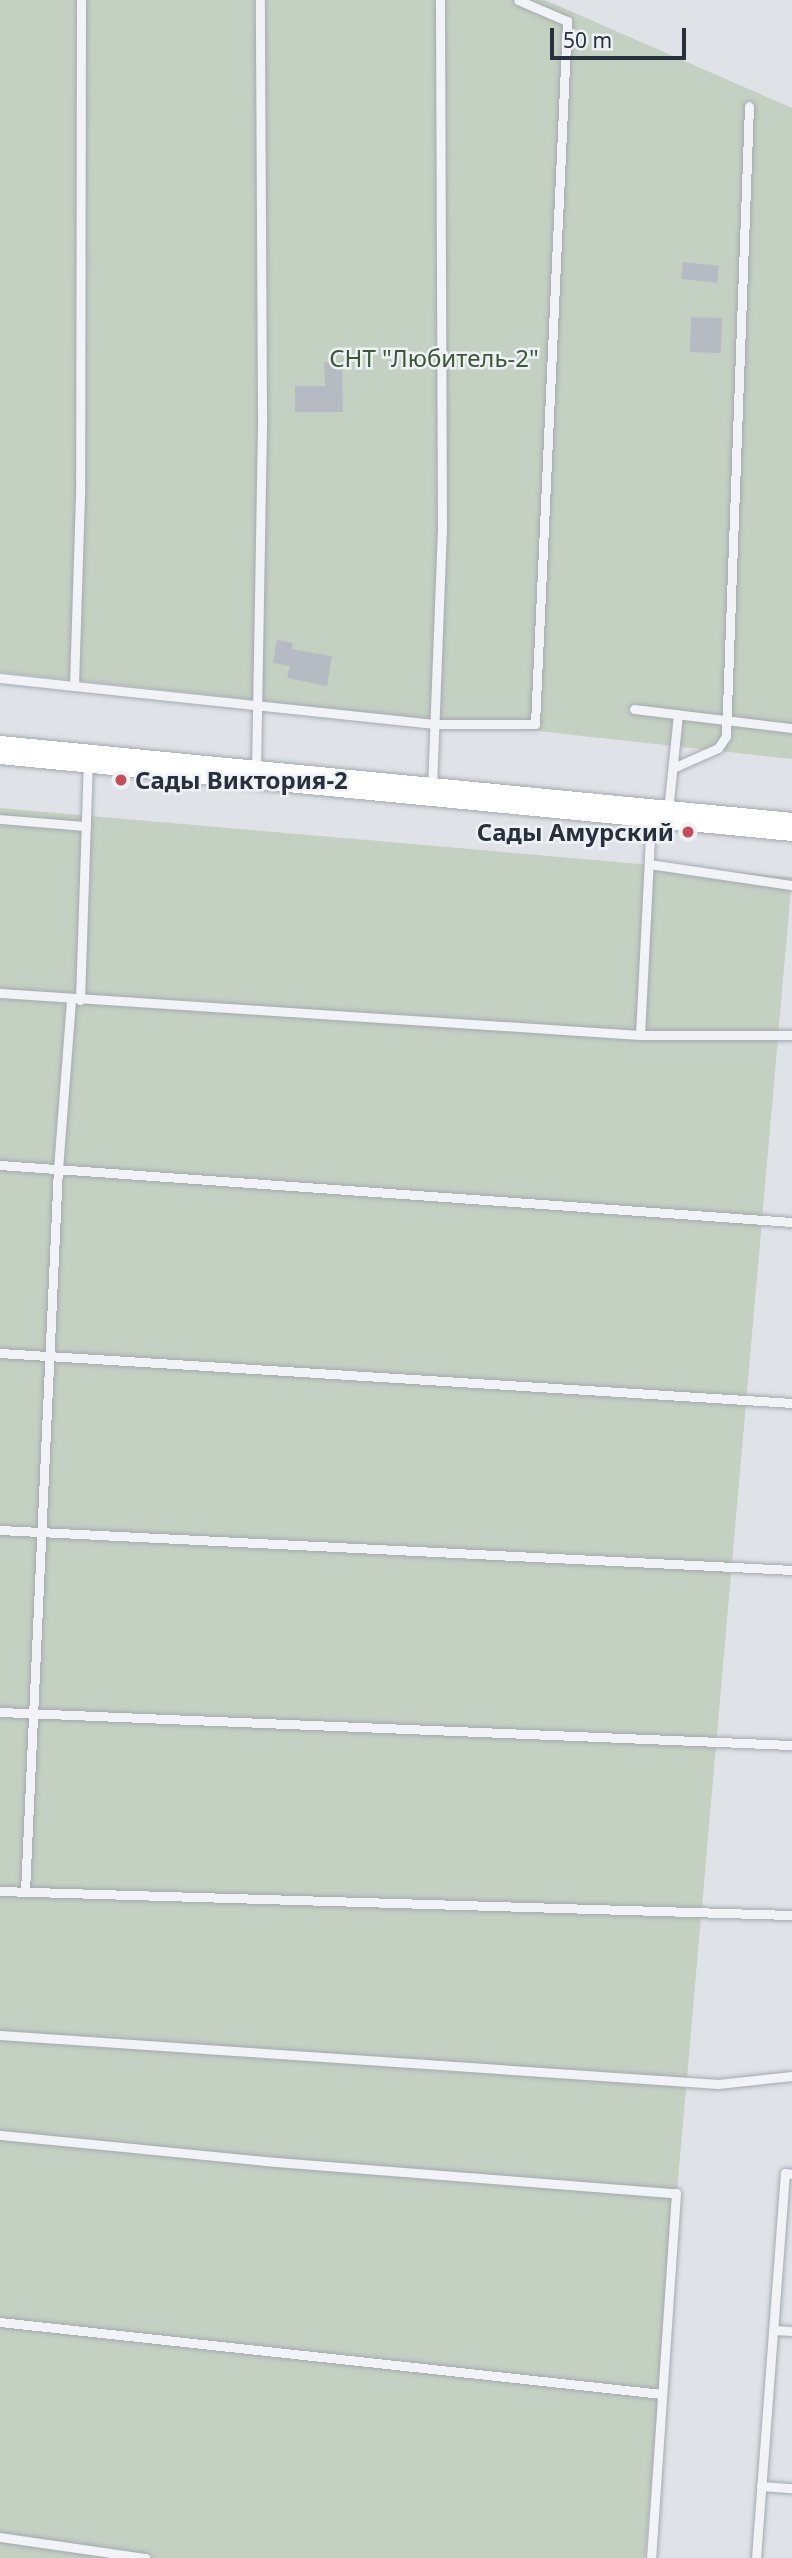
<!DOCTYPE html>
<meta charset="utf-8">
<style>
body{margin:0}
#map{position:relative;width:792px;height:2558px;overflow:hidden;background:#dfe2e7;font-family:"Noto Sans",sans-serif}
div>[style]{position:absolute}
.green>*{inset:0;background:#c4d0c1;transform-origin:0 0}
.building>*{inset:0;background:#b6bbc3;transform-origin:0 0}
.roads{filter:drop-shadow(0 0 2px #a5a9b1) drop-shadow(0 0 2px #a5a9b1)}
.lane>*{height:9px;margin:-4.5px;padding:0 4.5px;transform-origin:4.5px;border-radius:4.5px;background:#f1f3f6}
.primary>*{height:28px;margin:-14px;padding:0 14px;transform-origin:14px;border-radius:14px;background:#fff}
.dots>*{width:19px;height:19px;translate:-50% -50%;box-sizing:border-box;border:4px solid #eef1f5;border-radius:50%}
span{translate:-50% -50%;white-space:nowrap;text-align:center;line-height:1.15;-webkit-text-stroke:5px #eef1f5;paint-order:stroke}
.park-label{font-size:24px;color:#3d5737}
.poi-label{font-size:24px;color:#29303d;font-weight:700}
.left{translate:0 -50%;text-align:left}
.right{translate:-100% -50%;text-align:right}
.scale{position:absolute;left:550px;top:28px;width:136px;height:32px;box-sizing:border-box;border:4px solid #29303d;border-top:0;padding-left:9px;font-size:21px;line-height:24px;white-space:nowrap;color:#29303d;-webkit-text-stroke:5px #eef1f5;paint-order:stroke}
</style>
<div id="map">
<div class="green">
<i style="clip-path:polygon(0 0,545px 0,792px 108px,792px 759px,0 672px)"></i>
<i style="left:0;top:808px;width:795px;height:1750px;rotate:5deg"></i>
</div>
<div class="building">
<i style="left:683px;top:262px;width:36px;height:17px;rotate:6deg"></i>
<i style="left:691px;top:317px;width:31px;height:35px;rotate:2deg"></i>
<i style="clip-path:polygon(342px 361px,343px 412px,295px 412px,295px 386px,325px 386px,324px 362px)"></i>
<i style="clip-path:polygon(277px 640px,293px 643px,292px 649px,332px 656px,327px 686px,287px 678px,290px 666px,273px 663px)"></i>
</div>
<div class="roads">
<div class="lane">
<i style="left:81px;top:0;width:495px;rotate:90.1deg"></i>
<i style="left:80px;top:495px;width:191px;rotate:91.8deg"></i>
<i style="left:74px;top:686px;width:365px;rotate:6deg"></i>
<i style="left:437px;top:724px;width:98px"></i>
<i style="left:535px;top:724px;width:704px;rotate:-87.39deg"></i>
<i style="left:567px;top:21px;width:53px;rotate:-156.8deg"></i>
<i style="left:0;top:678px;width:74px;rotate:6.2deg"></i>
<i style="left:634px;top:709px;width:159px;rotate:6.9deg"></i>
<i style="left:673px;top:768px;width:49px;rotate:-24deg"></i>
<i style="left:718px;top:748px;width:14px;rotate:-56deg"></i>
<i style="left:726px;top:736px;width:630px;rotate:-87.91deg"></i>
<i style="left:256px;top:770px;width:355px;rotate:-89deg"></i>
<i style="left:262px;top:415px;width:415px;rotate:-90.3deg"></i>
<i style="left:432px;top:788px;width:256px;rotate:-87.8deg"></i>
<i style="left:442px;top:532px;width:532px;rotate:-90.22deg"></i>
<i style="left:668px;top:811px;width:97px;rotate:-84.1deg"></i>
<i style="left:0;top:819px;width:86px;rotate:4.7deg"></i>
<i style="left:649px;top:864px;width:145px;rotate:8.4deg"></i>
<i style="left:0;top:993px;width:641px;rotate:3.75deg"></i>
<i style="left:640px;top:1035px;width:152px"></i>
<i style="left:80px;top:1000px;width:239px;rotate:-88.1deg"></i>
<i style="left:640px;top:1035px;width:218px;rotate:-87.1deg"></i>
<i style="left:0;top:1165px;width:794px;rotate:4.12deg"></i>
<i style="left:0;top:1353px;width:794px;rotate:3.61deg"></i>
<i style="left:0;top:1530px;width:793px;rotate:2.89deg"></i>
<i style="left:0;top:1712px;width:793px;rotate:2.39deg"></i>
<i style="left:0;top:1891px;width:792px;rotate:1.74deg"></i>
<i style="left:25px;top:1892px;width:724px;rotate:-87.39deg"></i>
<i style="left:58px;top:1169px;width:169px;rotate:-85.6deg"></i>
<i style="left:0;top:2035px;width:720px;rotate:3.9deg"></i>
<i style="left:718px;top:2084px;width:74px;rotate:-6.2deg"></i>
<i style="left:0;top:2135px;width:266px;rotate:5.6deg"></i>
<i style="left:265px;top:2161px;width:412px;rotate:4.5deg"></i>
<i style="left:676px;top:2193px;width:366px;rotate:93.9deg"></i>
<i style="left:0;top:2322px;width:666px;rotate:6.21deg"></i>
<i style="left:773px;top:2330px;width:19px;rotate:3deg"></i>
<i style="left:761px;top:2486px;width:31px;rotate:4deg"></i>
<i style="left:0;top:2537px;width:147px;rotate:8.2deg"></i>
<i style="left:756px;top:2558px;width:386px;rotate:-85.7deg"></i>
<i style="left:785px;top:2173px;width:7px;rotate:8deg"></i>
</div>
<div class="primary">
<i style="left:0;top:750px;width:796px;rotate:5.55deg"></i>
</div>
</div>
<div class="dots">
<i style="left:121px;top:780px;background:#c34d5b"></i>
<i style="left:688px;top:832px;background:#c34d5b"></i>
</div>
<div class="park-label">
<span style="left:434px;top:358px">СНТ "Любитель-2"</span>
</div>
<div class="poi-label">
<span class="left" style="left:135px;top:780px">Сады Виктория-2</span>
<span class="right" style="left:674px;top:832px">Сады Амурский</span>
</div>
<div class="scale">50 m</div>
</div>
